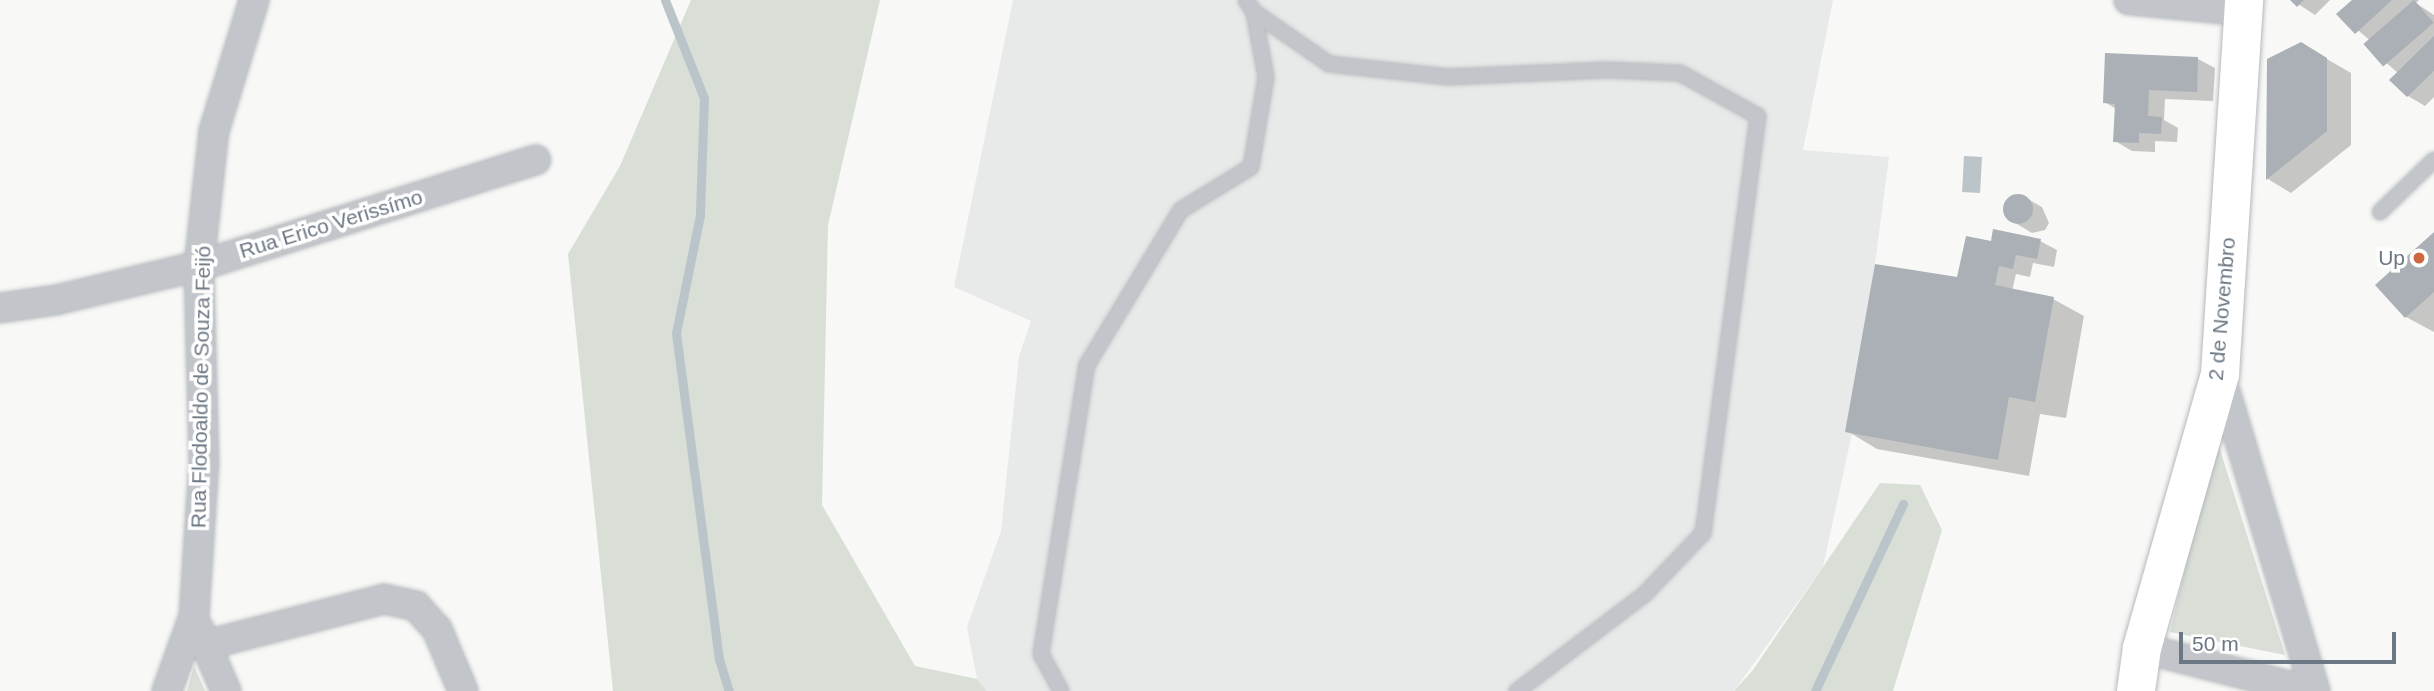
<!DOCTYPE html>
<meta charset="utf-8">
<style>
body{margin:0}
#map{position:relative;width:2434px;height:691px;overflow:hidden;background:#f8f8f6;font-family:Helvetica,sans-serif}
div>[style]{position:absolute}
.built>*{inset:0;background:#e8eae9}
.green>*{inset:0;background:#d9ded7}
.water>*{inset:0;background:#bbc4c8;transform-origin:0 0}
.shadow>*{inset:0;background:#0003}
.stream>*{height:9px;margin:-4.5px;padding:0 4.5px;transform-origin:4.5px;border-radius:4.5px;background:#bbc4c8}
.building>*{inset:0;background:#aab0b5;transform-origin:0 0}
.round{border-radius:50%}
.roads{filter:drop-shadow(0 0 2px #b5b9bd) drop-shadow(0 0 2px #b5b9bd)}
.lane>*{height:14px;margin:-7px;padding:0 7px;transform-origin:7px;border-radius:7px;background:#c2c5c9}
.street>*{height:28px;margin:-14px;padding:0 14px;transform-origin:14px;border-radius:14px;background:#c2c5c9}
.secondary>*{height:38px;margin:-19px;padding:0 19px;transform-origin:19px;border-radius:19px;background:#fff}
.dots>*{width:19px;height:19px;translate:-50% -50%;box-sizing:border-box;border:4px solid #fff;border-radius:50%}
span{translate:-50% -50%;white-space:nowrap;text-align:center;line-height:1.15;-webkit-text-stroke:7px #fff;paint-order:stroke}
.street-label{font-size:21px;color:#6b7783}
.poi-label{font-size:21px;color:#6b7783}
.right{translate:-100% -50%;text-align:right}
.scale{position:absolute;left:2179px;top:632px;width:217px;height:32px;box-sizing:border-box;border:4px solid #6b7783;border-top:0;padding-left:9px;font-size:21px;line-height:24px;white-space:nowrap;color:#6b7783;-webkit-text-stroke:5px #fff;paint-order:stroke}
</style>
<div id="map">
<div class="built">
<i style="clip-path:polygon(1013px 0,1833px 0,1803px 150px,1889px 157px,1854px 424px,1823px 567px,1734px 691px,987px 691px,977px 679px,967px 627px,1001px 531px,1019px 356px,1031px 321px,954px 287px)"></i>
</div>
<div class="green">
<i style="clip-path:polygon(691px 0,880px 0,828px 225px,822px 505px,915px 666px,977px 679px,987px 691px,613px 691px,568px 254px,620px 166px)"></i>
<i style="clip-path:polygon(2216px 437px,2285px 655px,2170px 632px)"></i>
<i style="clip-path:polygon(1880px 483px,1920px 485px,1942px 530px,1893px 691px,1734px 691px,1753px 670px)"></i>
<i style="clip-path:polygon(194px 666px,205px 691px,187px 691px)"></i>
</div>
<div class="water">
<i style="left:1964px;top:156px;width:18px;height:36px;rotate:3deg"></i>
</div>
<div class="shadow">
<i style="clip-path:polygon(2292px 0,2330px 0,2315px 15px)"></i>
<i style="clip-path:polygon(2354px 0,2419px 0,2416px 3px,2434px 15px,2434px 97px,2425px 106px,2408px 96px,2398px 73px,2368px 47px,2373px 43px,2339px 14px)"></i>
<i style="clip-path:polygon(2301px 44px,2351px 73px,2351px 145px,2291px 193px,2268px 179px,2269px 60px)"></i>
<i style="clip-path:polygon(2198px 59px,2215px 68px,2213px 101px,2165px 99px,2164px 120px,2178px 128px,2177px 142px,2155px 141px,2155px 152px,2132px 151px,2115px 141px,2116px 109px,2105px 102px)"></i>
<i style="clip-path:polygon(2024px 197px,2042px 207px,2049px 223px,2045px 230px,2032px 233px,2007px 218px,2005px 204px,2011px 198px)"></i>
<i style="clip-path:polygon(2434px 235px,2434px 332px,2406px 317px)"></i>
<i style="clip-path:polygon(2040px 241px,2057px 250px,2054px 267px,2033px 263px,2030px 277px,2016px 274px,2012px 291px,2053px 299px,2084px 316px,2066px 418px,2040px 414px,2029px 476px,1877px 449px,1847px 431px,1971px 283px,1992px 243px)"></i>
</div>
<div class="stream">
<i style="left:665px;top:0;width:105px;rotate:68.3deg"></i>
<i style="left:704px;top:98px;width:117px;rotate:92deg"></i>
<i style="left:700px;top:215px;width:120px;rotate:101.5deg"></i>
<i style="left:676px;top:333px;width:329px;rotate:82.5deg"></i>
<i style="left:719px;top:659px;width:34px;rotate:73deg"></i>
<i style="left:1815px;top:691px;width:207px;rotate:-64.8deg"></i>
</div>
<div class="building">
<i style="clip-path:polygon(2290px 0,2304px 0,2297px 7px)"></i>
<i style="clip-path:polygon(2352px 0,2392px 0,2355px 34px,2336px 14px)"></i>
<i style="left:2414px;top:0;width:30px;height:67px;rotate:49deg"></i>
<i style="clip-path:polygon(2434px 36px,2434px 71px,2407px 97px,2389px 80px)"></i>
<i style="clip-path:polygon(2301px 42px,2327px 58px,2327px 131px,2266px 180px,2267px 59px)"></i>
<i style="clip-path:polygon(2105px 53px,2198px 57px,2197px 92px,2149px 90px,2148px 116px,2162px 117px,2161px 134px,2139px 133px,2139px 143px,2113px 142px,2115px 104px,2103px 103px)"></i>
<i class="round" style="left:2003px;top:194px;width:30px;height:30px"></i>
<i style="clip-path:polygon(1993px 229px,2041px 239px,2037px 259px,2016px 255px,2013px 269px,1999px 266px,1995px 285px,2054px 297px,2035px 402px,2009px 397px,1998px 460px,1845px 432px,1875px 264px,1957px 277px,1966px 236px,1991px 241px)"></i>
<i style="clip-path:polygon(2434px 232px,2434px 292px,2405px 318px,2375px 285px)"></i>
</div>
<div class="roads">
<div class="lane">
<i style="left:1254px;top:12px;width:91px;rotate:34.7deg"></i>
<i style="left:1329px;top:64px;width:120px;rotate:6.2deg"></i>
<i style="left:1448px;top:77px;width:159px;rotate:-2.5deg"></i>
<i style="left:1607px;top:70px;width:73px;rotate:2.4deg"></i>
<i style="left:1680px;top:73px;width:89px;rotate:28.9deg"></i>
<i style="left:1758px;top:116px;width:421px;rotate:97.5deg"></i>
<i style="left:1703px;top:533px;width:84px;rotate:133.6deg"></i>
<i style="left:1645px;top:594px;width:161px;rotate:142.8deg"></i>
<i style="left:2380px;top:212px;width:75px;rotate:-43.9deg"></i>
<i style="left:1061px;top:691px;width:42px;rotate:-118.4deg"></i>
<i style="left:1041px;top:654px;width:293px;rotate:-81deg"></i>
<i style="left:1087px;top:365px;width:181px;rotate:-58.8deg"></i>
<i style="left:1181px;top:210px;width:82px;rotate:-31.6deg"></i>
<i style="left:1251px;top:167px;width:91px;rotate:-80.5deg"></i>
<i style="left:1266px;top:77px;width:66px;rotate:-100.5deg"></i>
<i style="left:1254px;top:12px;width:14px;rotate:-124deg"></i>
</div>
<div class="street">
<i style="left:2129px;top:0;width:115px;rotate:5.5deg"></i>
<i style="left:0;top:308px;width:57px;rotate:-8.1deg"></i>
<i style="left:56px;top:300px;width:147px;rotate:-13.4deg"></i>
<i style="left:199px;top:266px;width:353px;rotate:-17.5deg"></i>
<i style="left:2220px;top:374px;width:331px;rotate:73.3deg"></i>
<i style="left:199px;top:629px;width:68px;rotate:66.5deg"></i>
<i style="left:206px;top:645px;width:184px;rotate:-14.5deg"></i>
<i style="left:384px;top:599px;width:33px;rotate:12deg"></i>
<i style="left:416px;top:606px;width:31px;rotate:48deg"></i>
<i style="left:437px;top:629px;width:67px;rotate:67.2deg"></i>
<i style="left:2142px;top:648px;width:172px;rotate:14.4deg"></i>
<i style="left:167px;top:691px;width:80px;rotate:-70.2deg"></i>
<i style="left:194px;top:616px;width:153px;rotate:-86.3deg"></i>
<i style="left:204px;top:463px;width:197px;rotate:-91.5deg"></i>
<i style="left:199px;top:266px;width:136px;rotate:-83.7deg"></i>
<i style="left:214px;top:131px;width:137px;rotate:-73deg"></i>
</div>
<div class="secondary">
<i style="left:2136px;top:691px;width:43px;rotate:-82.1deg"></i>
<i style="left:2142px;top:648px;width:285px;rotate:-74.1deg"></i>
<i style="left:2220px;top:374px;width:375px;rotate:-86.3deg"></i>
</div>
</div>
<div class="dots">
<i style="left:2419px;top:258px;background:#ce683f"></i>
</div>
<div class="street-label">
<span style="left:331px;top:224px;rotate:-17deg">Rua Erico Verissímo</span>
<span style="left:2222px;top:309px;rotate:-85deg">2 de Novembro</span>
<span style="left:201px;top:387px;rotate:-89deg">Rua Flodoaldo de Souza Feijó</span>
</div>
<div class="poi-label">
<span class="right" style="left:2405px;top:258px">Up</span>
</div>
<div class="scale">50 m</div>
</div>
